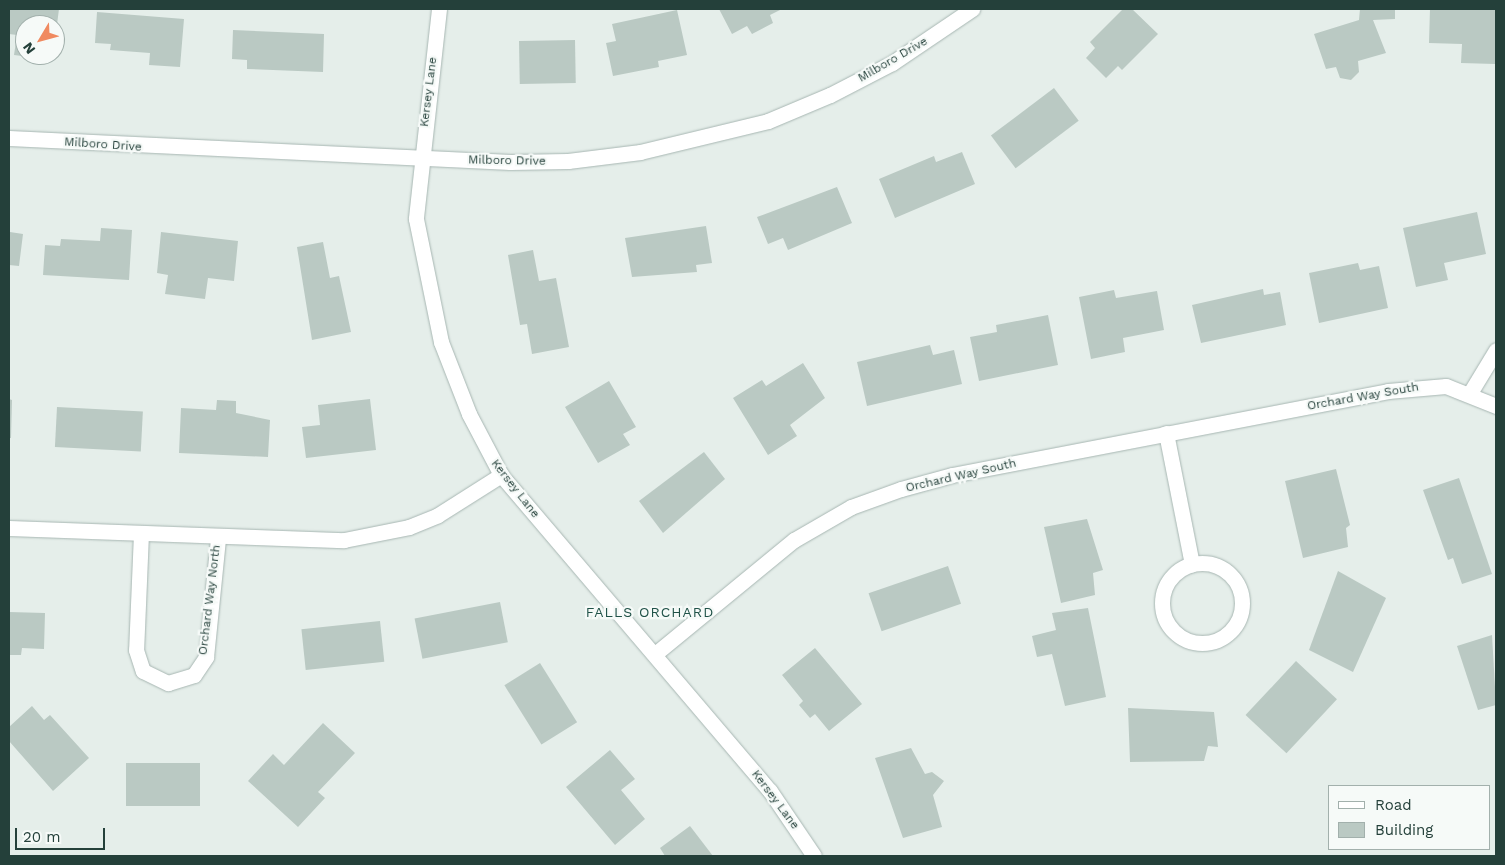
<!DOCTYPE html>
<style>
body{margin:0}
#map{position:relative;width:1505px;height:865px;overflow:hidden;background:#e5eeea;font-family:"Work Sans",sans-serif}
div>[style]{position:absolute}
.building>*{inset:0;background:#bac9c3;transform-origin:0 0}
.roads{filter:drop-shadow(0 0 1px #a7b6b2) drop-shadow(0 0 1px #a7b6b2)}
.minor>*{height:15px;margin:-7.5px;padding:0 7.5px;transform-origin:7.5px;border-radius:7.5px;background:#fff}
.minor>.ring{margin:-7.5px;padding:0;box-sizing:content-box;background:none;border:15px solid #fff;border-radius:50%}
span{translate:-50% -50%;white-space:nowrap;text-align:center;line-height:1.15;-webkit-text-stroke:4.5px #f6faf8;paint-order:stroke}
.street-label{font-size:12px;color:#24403a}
.neighbourhood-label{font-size:14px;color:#205248;letter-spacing:1px}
.frame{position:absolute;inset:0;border:10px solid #24403a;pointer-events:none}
.legend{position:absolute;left:1328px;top:785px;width:162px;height:65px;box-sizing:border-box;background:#f6faf8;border:1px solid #a2b0ac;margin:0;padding:6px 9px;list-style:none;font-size:15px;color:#24403a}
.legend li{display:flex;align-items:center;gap:10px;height:25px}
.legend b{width:25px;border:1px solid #a2b0ac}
.north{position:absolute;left:15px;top:15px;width:50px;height:50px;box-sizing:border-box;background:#f6faf8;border:1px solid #a2b0ac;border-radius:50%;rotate:233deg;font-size:14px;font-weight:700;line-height:20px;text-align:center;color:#24403a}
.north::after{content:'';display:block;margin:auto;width:18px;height:22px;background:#f08a60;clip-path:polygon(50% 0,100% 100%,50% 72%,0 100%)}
.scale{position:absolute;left:15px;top:828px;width:90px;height:22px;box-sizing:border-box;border:2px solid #24403a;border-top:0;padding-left:6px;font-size:15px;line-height:18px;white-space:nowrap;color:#24403a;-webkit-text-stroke:4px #f6faf8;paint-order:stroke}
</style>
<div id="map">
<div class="building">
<i style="clip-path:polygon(9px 9px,59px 9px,56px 32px,55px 25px,25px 25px,25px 55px,53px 55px,53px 60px,14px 55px,17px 35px,9px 34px)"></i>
<i style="clip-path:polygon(719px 9px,782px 9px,770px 15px,773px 23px,752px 34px,747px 26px,732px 34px)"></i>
<i style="clip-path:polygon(1123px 9px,1132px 9px,1158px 34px,1122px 70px,1118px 66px,1106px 78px,1086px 58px,1095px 48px,1090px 42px)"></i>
<i style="clip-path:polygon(1360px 9px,1395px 9px,1395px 19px,1373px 20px,1386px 53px,1358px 61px,1359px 72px,1351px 80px,1340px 78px,1336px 67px,1326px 69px,1314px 34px,1359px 20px)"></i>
<i style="clip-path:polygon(1430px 9px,1496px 9px,1495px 64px,1461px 63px,1462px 44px,1429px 43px)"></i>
<i style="clip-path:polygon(677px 10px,687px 55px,658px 61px,659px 67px,613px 76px,606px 43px,616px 41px,612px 24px)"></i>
<i style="clip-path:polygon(97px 12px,184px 19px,180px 67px,149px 65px,150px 53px,110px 50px,111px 44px,95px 43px)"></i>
<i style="clip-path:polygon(233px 30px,324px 34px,323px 72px,247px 69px,247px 60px,232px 59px)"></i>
<i style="left:575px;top:40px;width:43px;height:56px;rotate:89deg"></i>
<i style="left:1054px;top:88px;width:41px;height:79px;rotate:53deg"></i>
<i style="clip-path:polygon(962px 152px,975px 184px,895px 218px,879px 179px,934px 156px,936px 162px)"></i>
<i style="clip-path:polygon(837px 187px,852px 223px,788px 250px,783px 238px,768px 244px,757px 217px)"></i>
<i style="clip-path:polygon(1477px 212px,1486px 254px,1444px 263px,1448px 280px,1416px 287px,1403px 228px)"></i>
<i style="clip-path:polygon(9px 221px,10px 232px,23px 234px,19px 266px,9px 265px)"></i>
<i style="clip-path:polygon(706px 226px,712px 263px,696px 265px,697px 272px,632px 277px,625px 238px)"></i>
<i style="clip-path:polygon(101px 228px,132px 230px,129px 280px,43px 275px,45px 245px,60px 246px,61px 239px,100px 241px)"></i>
<i style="clip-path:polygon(161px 232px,238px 241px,234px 281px,208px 278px,205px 299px,165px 294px,168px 275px,157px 273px)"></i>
<i style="clip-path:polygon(323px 242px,330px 278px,339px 276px,351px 332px,312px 340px,297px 247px)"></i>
<i style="clip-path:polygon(533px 250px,539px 281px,556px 278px,569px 347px,532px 354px,527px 324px,520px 325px,508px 255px)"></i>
<i style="clip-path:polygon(1358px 263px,1360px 270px,1379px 266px,1388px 308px,1319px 323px,1309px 273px)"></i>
<i style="clip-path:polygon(1263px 289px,1264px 295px,1280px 292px,1286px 325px,1201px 343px,1192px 305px)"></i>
<i style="clip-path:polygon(1114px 290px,1116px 298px,1157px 291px,1164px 330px,1123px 338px,1125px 352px,1091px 359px,1079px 297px)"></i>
<i style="clip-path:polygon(1048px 315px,1058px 365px,979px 381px,970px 337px,997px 332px,996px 325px)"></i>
<i style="clip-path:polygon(930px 345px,933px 355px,954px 350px,962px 384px,867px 406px,857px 362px)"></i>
<i style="clip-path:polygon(803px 363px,825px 398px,790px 425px,797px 436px,768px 455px,733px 398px,762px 380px,766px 386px)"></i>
<i style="clip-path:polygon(609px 381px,636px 427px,623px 434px,630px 445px,598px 463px,565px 407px)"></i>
<i style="clip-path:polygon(9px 399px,12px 400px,11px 438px,9px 438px)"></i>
<i style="clip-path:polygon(370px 399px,376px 450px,306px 458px,302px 427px,320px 425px,318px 405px)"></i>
<i style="clip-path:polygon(217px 400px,236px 401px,236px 413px,270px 420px,268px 457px,179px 453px,181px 408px,216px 410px)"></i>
<i style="left:57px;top:407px;width:86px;height:40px;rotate:3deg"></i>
<i style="clip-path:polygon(704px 452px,725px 479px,663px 533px,639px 501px)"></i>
<i style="clip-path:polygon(1336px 469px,1350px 525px,1346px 528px,1348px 547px,1303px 558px,1285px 481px)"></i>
<i style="clip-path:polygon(1459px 478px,1492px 574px,1462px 584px,1453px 558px,1448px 560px,1423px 490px)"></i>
<i style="clip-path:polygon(1087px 519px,1103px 570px,1093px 573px,1095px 595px,1061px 603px,1044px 527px)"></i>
<i style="left:948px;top:566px;width:40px;height:84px;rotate:71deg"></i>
<i style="clip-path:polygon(1338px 571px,1386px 598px,1353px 672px,1309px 650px)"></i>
<i style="left:500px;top:602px;width:41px;height:87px;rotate:79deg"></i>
<i style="clip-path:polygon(1088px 608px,1106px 697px,1065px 706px,1052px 654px,1037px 657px,1032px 636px,1056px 630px,1052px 613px)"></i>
<i style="clip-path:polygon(9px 612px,45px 613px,44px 649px,22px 648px,21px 655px,9px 655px)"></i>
<i style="left:380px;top:621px;width:41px;height:79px;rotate:84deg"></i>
<i style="clip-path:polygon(1492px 635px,1496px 705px,1478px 710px,1457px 646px)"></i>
<i style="clip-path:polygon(815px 648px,862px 704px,829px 731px,815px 714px,810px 718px,799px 705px,803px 701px,782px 675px)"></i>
<i style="left:1296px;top:661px;width:56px;height:74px;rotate:43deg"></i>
<i style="left:540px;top:663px;width:70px;height:42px;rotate:58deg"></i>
<i style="clip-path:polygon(32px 706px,44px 720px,50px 715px,89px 758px,53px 791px,9px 741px,9px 727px)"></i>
<i style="clip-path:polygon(1128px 708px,1214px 712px,1218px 747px,1208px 746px,1204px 761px,1130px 762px)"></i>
<i style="clip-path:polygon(323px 723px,355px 753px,318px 792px,325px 798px,298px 827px,248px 781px,273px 754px,284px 765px)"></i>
<i style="clip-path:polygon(911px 748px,925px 774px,932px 772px,944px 781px,933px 795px,942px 827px,903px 838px,875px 758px)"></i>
<i style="clip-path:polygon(610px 750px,635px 779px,621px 790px,645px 819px,615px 845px,566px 787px)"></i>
<i style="left:126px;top:763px;width:74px;height:43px"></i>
<i style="clip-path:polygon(690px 826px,713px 856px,665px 856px,660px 848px)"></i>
</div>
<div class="roads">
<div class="minor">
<i style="left:439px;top:9px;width:211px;rotate:96.3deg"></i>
<i style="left:416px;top:219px;width:126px;rotate:78.5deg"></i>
<i style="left:441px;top:342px;width:77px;rotate:68.7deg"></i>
<i style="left:469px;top:414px;width:69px;rotate:62.3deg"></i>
<i style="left:501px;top:475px;width:415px;rotate:49.6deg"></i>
<i style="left:770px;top:791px;width:78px;rotate:55.9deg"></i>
<i style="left:9px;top:138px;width:502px;rotate:2.74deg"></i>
<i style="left:510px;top:162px;width:58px;rotate:-1deg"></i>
<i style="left:568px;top:161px;width:73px;rotate:-7.1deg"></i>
<i style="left:640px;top:152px;width:132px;rotate:-13.6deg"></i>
<i style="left:768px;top:121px;width:67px;rotate:-22.8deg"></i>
<i style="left:830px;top:95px;width:70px;rotate:-27.3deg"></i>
<i style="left:892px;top:63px;width:97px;rotate:-34deg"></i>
<i style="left:1470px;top:393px;width:50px;rotate:-58.8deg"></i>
<i style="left:1166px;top:433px;width:134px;rotate:78.8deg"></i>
<i style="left:9px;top:528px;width:335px;rotate:2.1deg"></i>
<i style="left:344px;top:540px;width:66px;rotate:-11.3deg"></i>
<i style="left:409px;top:527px;width:31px;rotate:-22deg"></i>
<i style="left:438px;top:515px;width:75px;rotate:-32.4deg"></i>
<i style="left:141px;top:533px;width:117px;rotate:92.4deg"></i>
<i style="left:136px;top:650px;width:22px;rotate:72deg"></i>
<i style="left:143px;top:671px;width:28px;rotate:26deg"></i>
<i style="left:168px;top:683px;width:27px;rotate:-17deg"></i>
<i style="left:194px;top:675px;width:22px;rotate:-56deg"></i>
<i style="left:206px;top:657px;width:120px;rotate:-84.2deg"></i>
<i class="ring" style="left:1162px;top:563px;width:65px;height:65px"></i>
<i style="left:655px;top:654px;width:180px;rotate:-39.4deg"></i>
<i style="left:794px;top:540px;width:66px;rotate:-30.1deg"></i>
<i style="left:851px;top:507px;width:53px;rotate:-19.8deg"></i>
<i style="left:901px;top:489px;width:53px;rotate:-15.4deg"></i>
<i style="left:952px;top:475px;width:444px;rotate:-10.9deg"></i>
<i style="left:1388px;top:391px;width:58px;rotate:-4.9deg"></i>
<i style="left:1446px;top:386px;width:54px;rotate:21.8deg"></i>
</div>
</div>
<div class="street-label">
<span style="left:893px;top:60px;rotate:-30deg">Milboro Drive</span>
<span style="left:429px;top:92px;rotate:-83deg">Kersey Lane</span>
<span style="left:103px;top:145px;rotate:4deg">Milboro Drive</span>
<span style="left:507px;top:161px;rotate:1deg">Milboro Drive</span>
<span style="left:1363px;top:397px;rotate:-10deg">Orchard Way South</span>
<span style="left:961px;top:476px;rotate:-13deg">Orchard Way South</span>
<span style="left:515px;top:489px;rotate:52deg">Kersey Lane</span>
<span style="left:210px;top:600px;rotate:-83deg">Orchard Way North</span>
<span style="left:775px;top:800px;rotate:53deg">Kersey Lane</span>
</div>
<div class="neighbourhood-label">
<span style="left:650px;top:612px">FALLS ORCHARD</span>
</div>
<div class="frame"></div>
<ul class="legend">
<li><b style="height:6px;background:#fff"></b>Road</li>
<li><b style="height:14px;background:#bac9c3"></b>Building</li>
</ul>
<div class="north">N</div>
<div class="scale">20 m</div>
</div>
